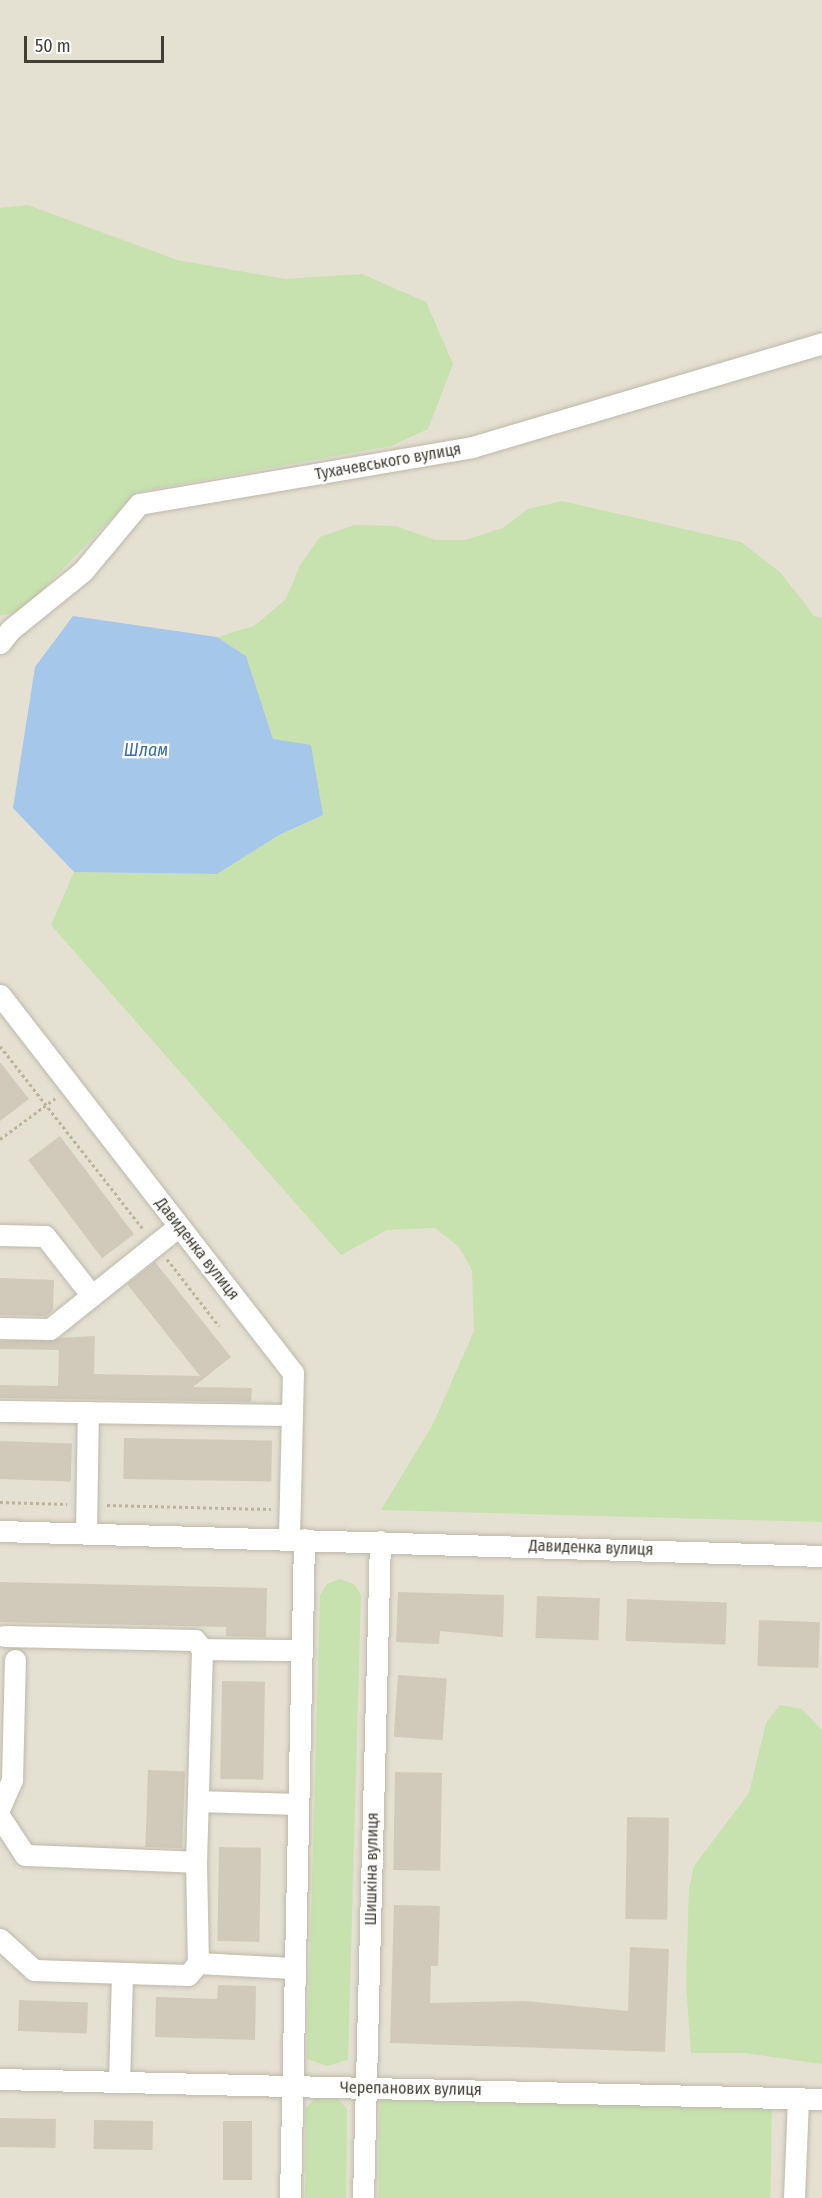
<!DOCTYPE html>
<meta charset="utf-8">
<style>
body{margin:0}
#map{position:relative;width:822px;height:2198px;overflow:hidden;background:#f0eee4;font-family:"Fira Sans Condensed",sans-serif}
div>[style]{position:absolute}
.residential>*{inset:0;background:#e4e0d2;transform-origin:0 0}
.green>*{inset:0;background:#c7e2af;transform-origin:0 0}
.water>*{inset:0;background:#a4c7ea}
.building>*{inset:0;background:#d1caba;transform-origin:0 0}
.path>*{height:3px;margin-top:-1.5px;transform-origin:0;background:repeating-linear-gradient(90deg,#bcb39a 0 3px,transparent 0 6px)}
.roads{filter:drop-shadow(0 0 2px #beb9aa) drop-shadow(0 0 2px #beb9aa)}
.minor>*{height:21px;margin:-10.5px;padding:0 10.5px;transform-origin:10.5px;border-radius:10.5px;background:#fff}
span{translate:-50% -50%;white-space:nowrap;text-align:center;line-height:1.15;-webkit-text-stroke:4.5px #fff;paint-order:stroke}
.street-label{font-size:16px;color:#423e34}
.water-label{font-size:18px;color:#376ca5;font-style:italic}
.scale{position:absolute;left:24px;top:36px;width:140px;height:27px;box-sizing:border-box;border:3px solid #423e34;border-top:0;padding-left:8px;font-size:18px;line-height:21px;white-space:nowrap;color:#423e34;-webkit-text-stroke:4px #fff;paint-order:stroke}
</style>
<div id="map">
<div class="residential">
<i style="left:0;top:0;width:822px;height:2198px"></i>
</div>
<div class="green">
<i style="clip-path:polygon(28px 205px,177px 260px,285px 279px,362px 274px,426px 302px,453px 364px,428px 429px,391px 446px,137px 492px,23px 610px,0 616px,0 208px)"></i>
<i style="clip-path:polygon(562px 501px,741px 542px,781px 573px,814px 616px,822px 618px,822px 1522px,381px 1510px,433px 1424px,474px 1331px,472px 1270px,459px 1247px,435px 1228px,387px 1230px,341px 1255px,51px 925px,74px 872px,217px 874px,279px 835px,323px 815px,273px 739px,246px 656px,217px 637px,254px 626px,286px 599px,300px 565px,320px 537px,354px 525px,396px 526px,435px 540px,465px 540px,503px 528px,528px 509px)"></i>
<i style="clip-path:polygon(340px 1579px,354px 1584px,361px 1595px,348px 2060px,327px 2066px,307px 2059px,320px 1595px,327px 1584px)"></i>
<i style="clip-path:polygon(780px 1705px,802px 1709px,822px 1730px,822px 2064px,745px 2053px,691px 2053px,686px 1985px,689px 1889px,694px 1866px,749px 1793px,766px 1723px)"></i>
<i style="clip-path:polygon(319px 2094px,334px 2094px,347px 2109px,346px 2198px,305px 2198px,306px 2108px)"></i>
<i style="left:380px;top:2098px;width:392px;height:100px;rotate:1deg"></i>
</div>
<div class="water">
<i style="clip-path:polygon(73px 616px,217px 637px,246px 656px,273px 739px,311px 745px,323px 815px,279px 835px,217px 874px,74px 872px,13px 808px,35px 667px)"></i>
</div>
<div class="building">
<i style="clip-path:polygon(0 1062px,29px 1099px,0 1121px)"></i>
<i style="left:60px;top:1136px;width:123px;height:40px;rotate:53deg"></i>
<i style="clip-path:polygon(155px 1262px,231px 1357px,193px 1387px,252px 1388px,251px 1402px,0 1398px,0 1385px,58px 1386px,59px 1350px,0 1349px,0 1341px,95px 1336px,94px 1374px,200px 1376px,127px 1284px)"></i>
<i style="clip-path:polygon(0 1278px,54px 1280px,53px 1310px,46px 1316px,0 1315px)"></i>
<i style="left:124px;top:1438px;width:148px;height:41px;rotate:1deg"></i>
<i style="left:0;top:1441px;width:72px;height:38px;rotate:2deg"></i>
<i style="clip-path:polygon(0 1582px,267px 1588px,266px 1637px,226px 1636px,226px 1627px,0 1622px)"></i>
<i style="clip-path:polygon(398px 1592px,504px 1595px,503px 1637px,440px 1631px,439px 1644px,396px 1642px)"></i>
<i style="left:537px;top:1596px;width:63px;height:42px;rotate:2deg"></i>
<i style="left:627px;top:1599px;width:100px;height:42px;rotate:2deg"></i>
<i style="left:759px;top:1620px;width:61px;height:46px;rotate:2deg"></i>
<i style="left:398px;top:1675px;width:49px;height:62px;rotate:4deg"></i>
<i style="left:222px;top:1681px;width:43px;height:98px;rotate:1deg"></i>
<i style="left:148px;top:1770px;width:37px;height:77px;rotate:2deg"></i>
<i style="left:395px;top:1772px;width:47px;height:98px;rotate:1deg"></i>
<i style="left:627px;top:1817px;width:42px;height:102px;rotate:1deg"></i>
<i style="left:219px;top:1847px;width:42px;height:94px;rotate:1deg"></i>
<i style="clip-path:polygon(394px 1905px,440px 1906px,438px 1966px,431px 1966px,430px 2003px,524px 2001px,628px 2011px,630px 1947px,669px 1949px,665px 2052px,390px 2043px)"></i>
<i style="clip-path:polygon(218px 1985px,256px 1986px,255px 2040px,155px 2037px,156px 1997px,217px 1999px)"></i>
<i style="left:19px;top:2000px;width:69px;height:31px;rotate:2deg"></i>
<i style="left:0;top:2118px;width:56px;height:29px;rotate:1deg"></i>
<i style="left:94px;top:2120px;width:59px;height:29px;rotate:1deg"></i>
<i style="left:223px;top:2121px;width:29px;height:59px"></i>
</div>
<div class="path">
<i style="left:0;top:1046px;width:234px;rotate:52deg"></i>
<i style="left:0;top:1139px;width:71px;rotate:-36.4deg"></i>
<i style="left:167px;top:1259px;width:85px;rotate:52.2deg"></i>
<i style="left:0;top:1502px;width:67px;rotate:1.7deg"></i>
<i style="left:107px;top:1505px;width:164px;rotate:1.4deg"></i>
</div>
<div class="roads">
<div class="minor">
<i style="left:0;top:643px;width:16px;rotate:-52deg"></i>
<i style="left:10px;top:630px;width:94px;rotate:-38.9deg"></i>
<i style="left:83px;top:571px;width:87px;rotate:-50.1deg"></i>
<i style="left:139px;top:504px;width:338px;rotate:-9.7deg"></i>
<i style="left:472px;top:447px;width:365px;rotate:-16.5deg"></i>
<i style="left:0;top:995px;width:478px;rotate:52.2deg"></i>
<i style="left:293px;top:1373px;width:165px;rotate:91.4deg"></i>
<i style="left:0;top:1235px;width:45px;rotate:1.3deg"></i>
<i style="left:45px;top:1236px;width:76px;rotate:51.9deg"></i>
<i style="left:0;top:1328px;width:50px;rotate:1.1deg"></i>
<i style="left:50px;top:1329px;width:165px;rotate:-38.6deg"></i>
<i style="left:0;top:1411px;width:292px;rotate:0.8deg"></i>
<i style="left:0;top:1531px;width:822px;rotate:1.74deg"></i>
<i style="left:86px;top:1533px;width:121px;rotate:-89.1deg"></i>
<i style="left:4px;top:1636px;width:191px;rotate:1.2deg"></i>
<i style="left:195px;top:1640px;width:11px;rotate:52deg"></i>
<i style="left:202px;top:1649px;width:213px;rotate:91.6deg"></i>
<i style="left:202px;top:1649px;width:99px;rotate:0.6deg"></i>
<i style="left:198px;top:1801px;width:99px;rotate:1.7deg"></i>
<i style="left:0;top:1807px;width:30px;rotate:-66deg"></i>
<i style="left:12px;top:1780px;width:120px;rotate:-88.6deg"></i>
<i style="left:0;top:1817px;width:45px;rotate:56.7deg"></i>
<i style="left:25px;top:1855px;width:171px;rotate:2.3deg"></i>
<i style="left:196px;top:1862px;width:101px;rotate:88.9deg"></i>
<i style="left:198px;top:1963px;width:94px;rotate:3deg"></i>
<i style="left:0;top:1939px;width:46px;rotate:42.4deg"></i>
<i style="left:34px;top:1970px;width:154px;rotate:1.9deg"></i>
<i style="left:188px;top:1975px;width:16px;rotate:-50deg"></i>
<i style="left:0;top:2079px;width:822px;rotate:1.39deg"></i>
<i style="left:119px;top:2082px;width:109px;rotate:-88.4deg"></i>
<i style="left:290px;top:2198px;width:659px;rotate:-88.78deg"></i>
<i style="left:363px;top:2198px;width:657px;rotate:-88.52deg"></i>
<i style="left:794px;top:2198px;width:100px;rotate:-87.7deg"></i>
</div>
</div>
<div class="street-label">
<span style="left:388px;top:462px;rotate:-10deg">Тухачевського вулиця</span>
<span style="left:197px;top:1249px;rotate:52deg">Давиденка вулиця</span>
<span style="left:591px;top:1548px;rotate:2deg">Давиденка вулиця</span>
<span style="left:372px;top:1869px;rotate:-89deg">Шишкiна вулиця</span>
<span style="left:411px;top:2089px;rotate:1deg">Черепанових вулиця</span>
</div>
<div class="water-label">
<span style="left:146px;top:750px">Шлам</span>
</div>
<div class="scale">50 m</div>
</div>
